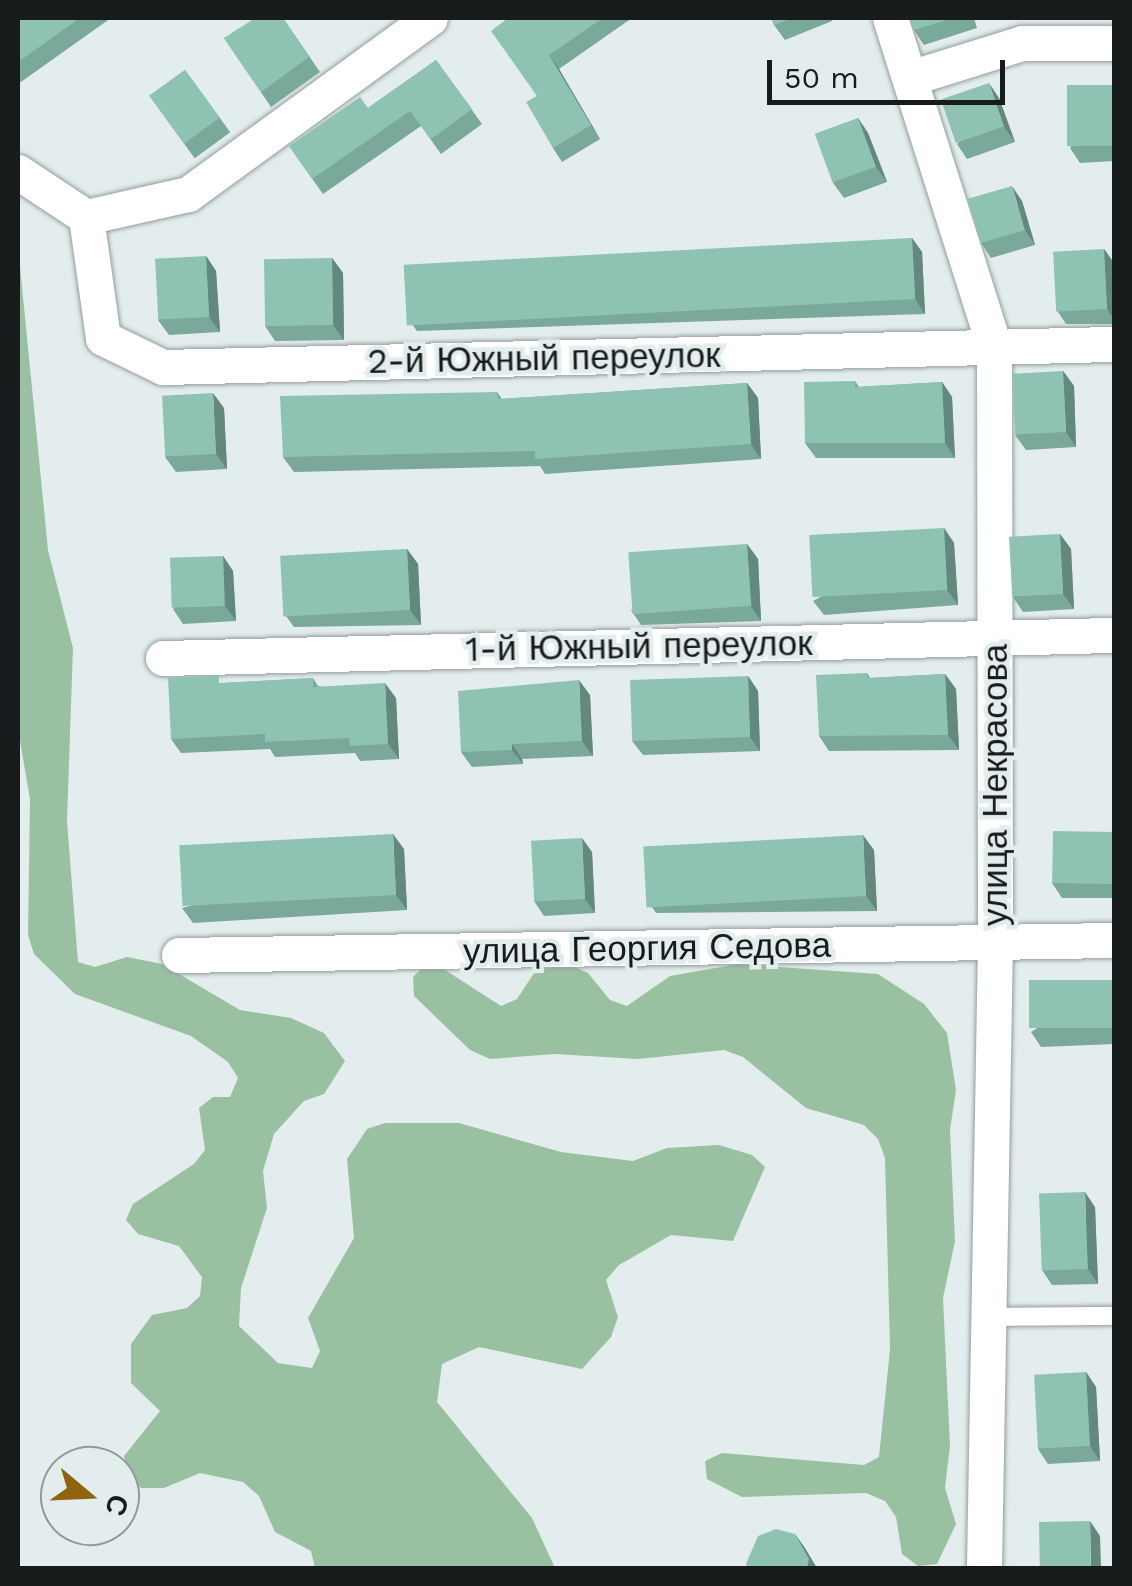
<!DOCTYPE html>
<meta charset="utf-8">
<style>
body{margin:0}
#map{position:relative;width:1132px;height:1586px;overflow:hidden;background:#e3eded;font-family:"Work Sans",sans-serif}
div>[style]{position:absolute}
.forest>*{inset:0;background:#9ac0a2}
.roads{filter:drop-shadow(0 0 2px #949d9e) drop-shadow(0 0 2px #949d9e)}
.service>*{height:18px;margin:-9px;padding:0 9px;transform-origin:9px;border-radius:9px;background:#fff}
.minor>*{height:35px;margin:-17.5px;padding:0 17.5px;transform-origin:17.5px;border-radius:17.5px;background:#fff}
.wall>*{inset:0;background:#7aa89b;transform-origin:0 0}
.shaded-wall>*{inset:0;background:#63887e}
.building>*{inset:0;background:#8ec3b4;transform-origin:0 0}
span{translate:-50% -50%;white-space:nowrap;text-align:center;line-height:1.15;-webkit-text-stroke:9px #e3eded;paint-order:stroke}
.street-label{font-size:35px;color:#171b1b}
.frame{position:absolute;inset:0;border:20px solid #171b1b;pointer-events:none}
.north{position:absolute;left:40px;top:1446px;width:100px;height:100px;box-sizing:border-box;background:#e3eded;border:2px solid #919999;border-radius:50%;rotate:109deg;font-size:28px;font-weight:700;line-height:40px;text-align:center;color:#171b1b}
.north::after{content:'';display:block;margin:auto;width:35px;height:45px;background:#90640e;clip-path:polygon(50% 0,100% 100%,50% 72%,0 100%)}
.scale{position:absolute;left:767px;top:60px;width:238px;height:45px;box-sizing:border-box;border:5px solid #171b1b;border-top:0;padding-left:12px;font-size:30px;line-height:35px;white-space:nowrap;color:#171b1b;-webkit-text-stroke:8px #e3eded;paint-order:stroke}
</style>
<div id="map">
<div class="forest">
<i style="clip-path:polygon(18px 246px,48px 550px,73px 648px,67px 821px,78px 962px,95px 967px,127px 957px,162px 964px,240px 1010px,291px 1018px,324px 1033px,345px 1061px,324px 1094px,304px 1101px,274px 1134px,263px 1171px,267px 1208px,241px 1288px,239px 1326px,278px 1363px,312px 1368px,320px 1351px,308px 1318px,354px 1238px,347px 1159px,367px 1129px,385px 1123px,459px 1123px,561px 1152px,633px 1161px,667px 1148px,719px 1145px,752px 1155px,765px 1167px,733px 1241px,671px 1235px,619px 1265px,606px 1280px,618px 1317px,611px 1337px,582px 1369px,479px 1347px,442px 1364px,437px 1402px,532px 1518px,555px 1568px,315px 1568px,311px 1551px,275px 1532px,259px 1496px,243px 1482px,200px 1473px,164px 1488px,141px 1488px,126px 1474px,124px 1456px,160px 1411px,131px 1383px,131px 1344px,152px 1315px,187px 1308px,200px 1296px,202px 1277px,179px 1246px,138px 1234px,126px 1220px,133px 1204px,194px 1164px,205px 1150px,199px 1108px,213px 1097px,230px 1097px,238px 1078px,228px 1062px,191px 1036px,75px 994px,34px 954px,28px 935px,30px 799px,18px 729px)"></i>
<i style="clip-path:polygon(738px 964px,878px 974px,924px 1004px,947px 1033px,956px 1090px,950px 1130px,955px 1241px,943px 1298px,950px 1446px,945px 1488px,956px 1524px,937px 1564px,918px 1566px,902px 1554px,896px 1517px,885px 1501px,866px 1493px,742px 1497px,707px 1479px,705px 1461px,722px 1453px,864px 1465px,879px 1457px,890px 1349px,885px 1158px,878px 1139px,864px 1125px,806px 1108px,743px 1057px,724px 1050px,638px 1059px,555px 1054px,490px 1059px,470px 1050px,414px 996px,413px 977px,424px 966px,442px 968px,501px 1006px,517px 999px,536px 970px,570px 965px,588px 973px,610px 1000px,627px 1006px,670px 976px)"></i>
</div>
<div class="roads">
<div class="service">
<i style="left:991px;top:1317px;width:123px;rotate:-0.5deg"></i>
</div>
<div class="minor">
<i style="left:890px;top:18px;width:344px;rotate:72.4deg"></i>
<i style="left:994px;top:346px;width:596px;rotate:89.9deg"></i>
<i style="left:995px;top:942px;width:626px;rotate:91.01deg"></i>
<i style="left:913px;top:77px;width:114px;rotate:-17.3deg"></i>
<i style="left:1022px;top:43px;width:92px"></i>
<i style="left:18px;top:172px;width:82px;rotate:33.5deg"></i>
<i style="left:86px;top:217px;width:105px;rotate:-12.7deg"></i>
<i style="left:188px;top:194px;width:299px;rotate:-36deg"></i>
<i style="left:86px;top:217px;width:122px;rotate:82deg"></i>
<i style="left:103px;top:338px;width:67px;rotate:25.8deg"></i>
<i style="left:163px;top:367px;width:951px;rotate:-1.39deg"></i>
<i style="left:163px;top:658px;width:951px;rotate:-1.39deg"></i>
<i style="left:179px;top:955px;width:935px;rotate:-0.92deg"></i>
</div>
</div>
<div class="wall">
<i style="clip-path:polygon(18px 18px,111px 18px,18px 84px)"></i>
<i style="clip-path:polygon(283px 18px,320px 72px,271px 107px,224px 38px)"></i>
<i style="clip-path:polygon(508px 18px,632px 18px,559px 69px,600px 139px,562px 162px,553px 148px,537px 96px)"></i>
<i style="clip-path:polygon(771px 18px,831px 18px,832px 21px,785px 40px,774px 25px)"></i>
<i style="clip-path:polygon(910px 18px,974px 18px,977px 28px,924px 45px,914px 30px)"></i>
<i style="clip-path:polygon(436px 60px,482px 124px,441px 154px,421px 126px,323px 194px,289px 146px,368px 108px)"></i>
<i style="left:185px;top:70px;width:77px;height:44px;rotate:54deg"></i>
<i style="clip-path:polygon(1114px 85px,1114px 161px,1080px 163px,1070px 148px)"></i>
<i style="clip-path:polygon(999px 98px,1015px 142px,967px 159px,957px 144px)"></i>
<i style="clip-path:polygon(858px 118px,868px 133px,887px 182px,844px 198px,833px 183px)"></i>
<i style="clip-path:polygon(1022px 201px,1035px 245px,991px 258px,981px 243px)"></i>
<i style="clip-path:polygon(912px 238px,922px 252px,925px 314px,417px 331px,406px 316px)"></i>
<i style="clip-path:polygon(1104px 249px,1114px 263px,1114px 324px,1066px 324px,1056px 309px)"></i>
<i style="clip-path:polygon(206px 256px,216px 271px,220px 332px,169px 335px,158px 320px)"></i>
<i style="clip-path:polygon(332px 258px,343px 273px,344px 340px,275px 341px,265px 326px)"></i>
<i style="clip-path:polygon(1063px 371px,1074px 386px,1076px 447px,1026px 450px,1015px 435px)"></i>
<i style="clip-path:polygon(855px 381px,859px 387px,942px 382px,952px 397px,955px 458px,816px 458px,805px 443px)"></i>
<i style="clip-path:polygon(747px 383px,758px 398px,761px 459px,545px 474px,540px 466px,294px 472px,283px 457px,497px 392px,502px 399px)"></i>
<i style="clip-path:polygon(224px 408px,227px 469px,176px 472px,165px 457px)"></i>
<i style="clip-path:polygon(944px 528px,954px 543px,958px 605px,824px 615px,813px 601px)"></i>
<i style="clip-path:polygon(1060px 534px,1071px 549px,1074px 609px,1023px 612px,1013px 597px)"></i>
<i style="clip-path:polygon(747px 544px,758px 559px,761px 621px,641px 625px,631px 610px)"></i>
<i style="clip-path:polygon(407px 549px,418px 564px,421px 625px,294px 627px,283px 612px)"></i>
<i style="clip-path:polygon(223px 556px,233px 571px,236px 621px,183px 624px,173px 609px)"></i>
<i style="clip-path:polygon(867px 673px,870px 678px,945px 674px,956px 689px,959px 750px,829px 751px,819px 736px)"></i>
<i style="clip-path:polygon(748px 676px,758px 691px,760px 751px,643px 755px,632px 741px)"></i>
<i style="clip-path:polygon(313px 678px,318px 686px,396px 698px,399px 759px,360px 761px,355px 753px,275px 757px,270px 749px,181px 753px,171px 739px,225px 683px)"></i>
<i style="clip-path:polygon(590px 695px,593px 756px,522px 759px,523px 764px,472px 767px,461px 752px)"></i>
<i style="clip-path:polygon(1114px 832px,1114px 898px,1062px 898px,1052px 883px)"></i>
<i style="clip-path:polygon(404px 849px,407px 910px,193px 923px,182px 908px)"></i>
<i style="clip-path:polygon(874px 850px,877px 911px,656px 913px,646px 898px)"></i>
<i style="clip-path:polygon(592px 852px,595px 913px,544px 916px,534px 901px)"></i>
<i style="clip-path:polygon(1114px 980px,1114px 1044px,1041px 1047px,1031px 1032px)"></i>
<i style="clip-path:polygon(1095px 1207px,1098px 1284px,1052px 1285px,1042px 1270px)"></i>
<i style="clip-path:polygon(1086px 1372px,1096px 1387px,1100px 1461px,1048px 1464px,1038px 1449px)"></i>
</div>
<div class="shaded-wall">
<i style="clip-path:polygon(549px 55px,559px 69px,600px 139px,591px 125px)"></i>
<i style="clip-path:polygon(989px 83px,999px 98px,1015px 142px,1004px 127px)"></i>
<i style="clip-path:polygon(858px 118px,868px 133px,887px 182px,876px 167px)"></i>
<i style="clip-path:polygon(1012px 186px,1022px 201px,1035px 245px,1025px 230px)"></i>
<i style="clip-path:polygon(912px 238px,922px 252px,925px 314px,915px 299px)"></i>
<i style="clip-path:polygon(1104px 249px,1114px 263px,1114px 319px,1107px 309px)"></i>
<i style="clip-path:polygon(206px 256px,216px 271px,220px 332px,209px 317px)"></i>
<i style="clip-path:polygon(332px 258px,343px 273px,344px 340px,333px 325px)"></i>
<i style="clip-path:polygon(1063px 371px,1074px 386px,1076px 447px,1066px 432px)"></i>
<i style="clip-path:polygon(942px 382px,952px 397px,955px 458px,945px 443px)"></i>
<i style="clip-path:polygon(747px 383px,758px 398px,761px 459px,751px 444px)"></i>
<i style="clip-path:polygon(213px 393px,224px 408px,227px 469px,216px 454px)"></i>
<i style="clip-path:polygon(944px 528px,954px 543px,958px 605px,947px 590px)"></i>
<i style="clip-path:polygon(1060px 534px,1071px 549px,1074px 609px,1063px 594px)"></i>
<i style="clip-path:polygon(747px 544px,758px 559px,761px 621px,751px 606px)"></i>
<i style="clip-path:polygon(407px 549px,418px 564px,421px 625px,410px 610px)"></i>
<i style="clip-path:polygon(223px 556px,233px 571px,236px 621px,225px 606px)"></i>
<i style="clip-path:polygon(945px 674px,956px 689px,959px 750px,948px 735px)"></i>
<i style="clip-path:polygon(748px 676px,758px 691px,760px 751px,750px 737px)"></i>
<i style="clip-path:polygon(579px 680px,590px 695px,593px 756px,582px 741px)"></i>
<i style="clip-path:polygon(385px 683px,396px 698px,399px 759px,388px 744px)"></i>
<i style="clip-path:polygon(512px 744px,522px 759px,523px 764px,512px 750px)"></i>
<i style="clip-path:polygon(393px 834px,404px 849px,407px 910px,396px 895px)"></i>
<i style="clip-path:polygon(863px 835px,874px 850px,877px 911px,866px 896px)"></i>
<i style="clip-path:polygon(582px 838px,592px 852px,595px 913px,585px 899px)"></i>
<i style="clip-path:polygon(1085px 1192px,1095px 1207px,1098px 1284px,1088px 1269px)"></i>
<i style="clip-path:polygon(1086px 1372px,1096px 1387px,1100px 1461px,1090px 1446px)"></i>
<i style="clip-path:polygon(1090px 1521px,1100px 1536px,1101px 1568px,1091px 1568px)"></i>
<i style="clip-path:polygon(795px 1534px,805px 1548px,817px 1568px,807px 1568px)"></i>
</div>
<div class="building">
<i style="clip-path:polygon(18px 18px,80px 18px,18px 62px)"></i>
<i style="clip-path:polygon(255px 18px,283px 18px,309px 57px,261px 92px,224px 38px)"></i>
<i style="clip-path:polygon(508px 18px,603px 18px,549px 55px,591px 125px,553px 148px,526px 102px,537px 96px,491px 31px)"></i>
<i style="clip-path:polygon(771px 18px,793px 18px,774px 25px)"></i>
<i style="clip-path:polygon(910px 18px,953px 18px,914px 30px)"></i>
<i style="clip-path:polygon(436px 60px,472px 109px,431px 139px,410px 111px,312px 179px,289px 146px,360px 97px,368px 108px)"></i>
<i style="left:185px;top:70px;width:59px;height:44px;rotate:54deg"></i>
<i style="left:989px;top:83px;width:46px;height:51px;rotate:71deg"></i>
<i style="left:1114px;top:85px;width:61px;height:47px;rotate:90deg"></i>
<i style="left:858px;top:118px;width:52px;height:46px;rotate:70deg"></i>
<i style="left:1012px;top:186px;width:46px;height:46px;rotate:74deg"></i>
<i style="left:912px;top:238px;width:61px;height:509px;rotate:87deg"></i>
<i style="left:1104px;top:249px;width:60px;height:51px;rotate:87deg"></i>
<i style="left:206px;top:256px;width:61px;height:51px;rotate:87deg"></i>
<i style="left:332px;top:258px;width:67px;height:68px;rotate:89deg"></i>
<i style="left:1063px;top:371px;width:61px;height:51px;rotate:87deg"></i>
<i style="clip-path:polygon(1113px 378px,1114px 378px,1114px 423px)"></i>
<i style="clip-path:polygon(855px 381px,855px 387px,942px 382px,945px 443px,805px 443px,804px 382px)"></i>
<i style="clip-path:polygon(747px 383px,751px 444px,535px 459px,535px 451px,283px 457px,280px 396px,497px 392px,498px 399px)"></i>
<i style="left:213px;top:393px;width:61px;height:51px;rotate:87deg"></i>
<i style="left:944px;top:528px;width:62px;height:135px;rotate:87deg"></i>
<i style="left:1060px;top:534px;width:60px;height:51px;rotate:87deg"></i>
<i style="left:747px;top:544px;width:62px;height:119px;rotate:86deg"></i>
<i style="left:407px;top:549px;width:61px;height:127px;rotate:87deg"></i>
<i style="left:223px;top:556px;width:50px;height:53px;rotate:88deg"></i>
<i style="clip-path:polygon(867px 673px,867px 678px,945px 674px,948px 735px,819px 736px,816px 675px)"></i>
<i style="clip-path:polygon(219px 675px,219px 683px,313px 678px,313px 687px,385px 683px,388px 744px,350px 746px,349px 738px,265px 742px,265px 734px,171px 739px,168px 678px)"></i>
<i style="left:748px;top:676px;width:61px;height:118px;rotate:88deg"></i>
<i style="clip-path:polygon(579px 680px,582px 741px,512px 744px,512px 750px,461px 752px,458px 691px)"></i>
<i style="left:1053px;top:831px;width:61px;height:52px;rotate:1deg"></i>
<i style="left:393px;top:834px;width:61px;height:214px;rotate:87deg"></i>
<i style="left:863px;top:835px;width:61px;height:220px;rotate:87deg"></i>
<i style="left:582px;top:838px;width:61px;height:51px;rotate:87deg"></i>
<i style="left:1114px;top:980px;width:48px;height:85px;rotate:90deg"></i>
<i style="left:1085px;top:1192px;width:77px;height:46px;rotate:88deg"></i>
<i style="left:1086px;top:1372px;width:74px;height:52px;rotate:87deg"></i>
<i style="left:1090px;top:1521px;width:47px;height:51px;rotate:89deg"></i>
<i style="clip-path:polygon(776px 1529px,795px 1534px,809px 1559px,807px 1568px,748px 1568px,746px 1564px,758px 1536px)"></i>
</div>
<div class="street-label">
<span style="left:544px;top:358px;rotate:-1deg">2-й Южный переулок</span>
<span style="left:639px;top:646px;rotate:-1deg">1-й Южный переулок</span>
<span style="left:995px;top:785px;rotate:-90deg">улица Некрасова</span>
<span style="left:647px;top:948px;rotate:-1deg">улица Георгия Седова</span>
</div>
<div class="frame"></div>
<div class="north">С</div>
<div class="scale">50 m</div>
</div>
